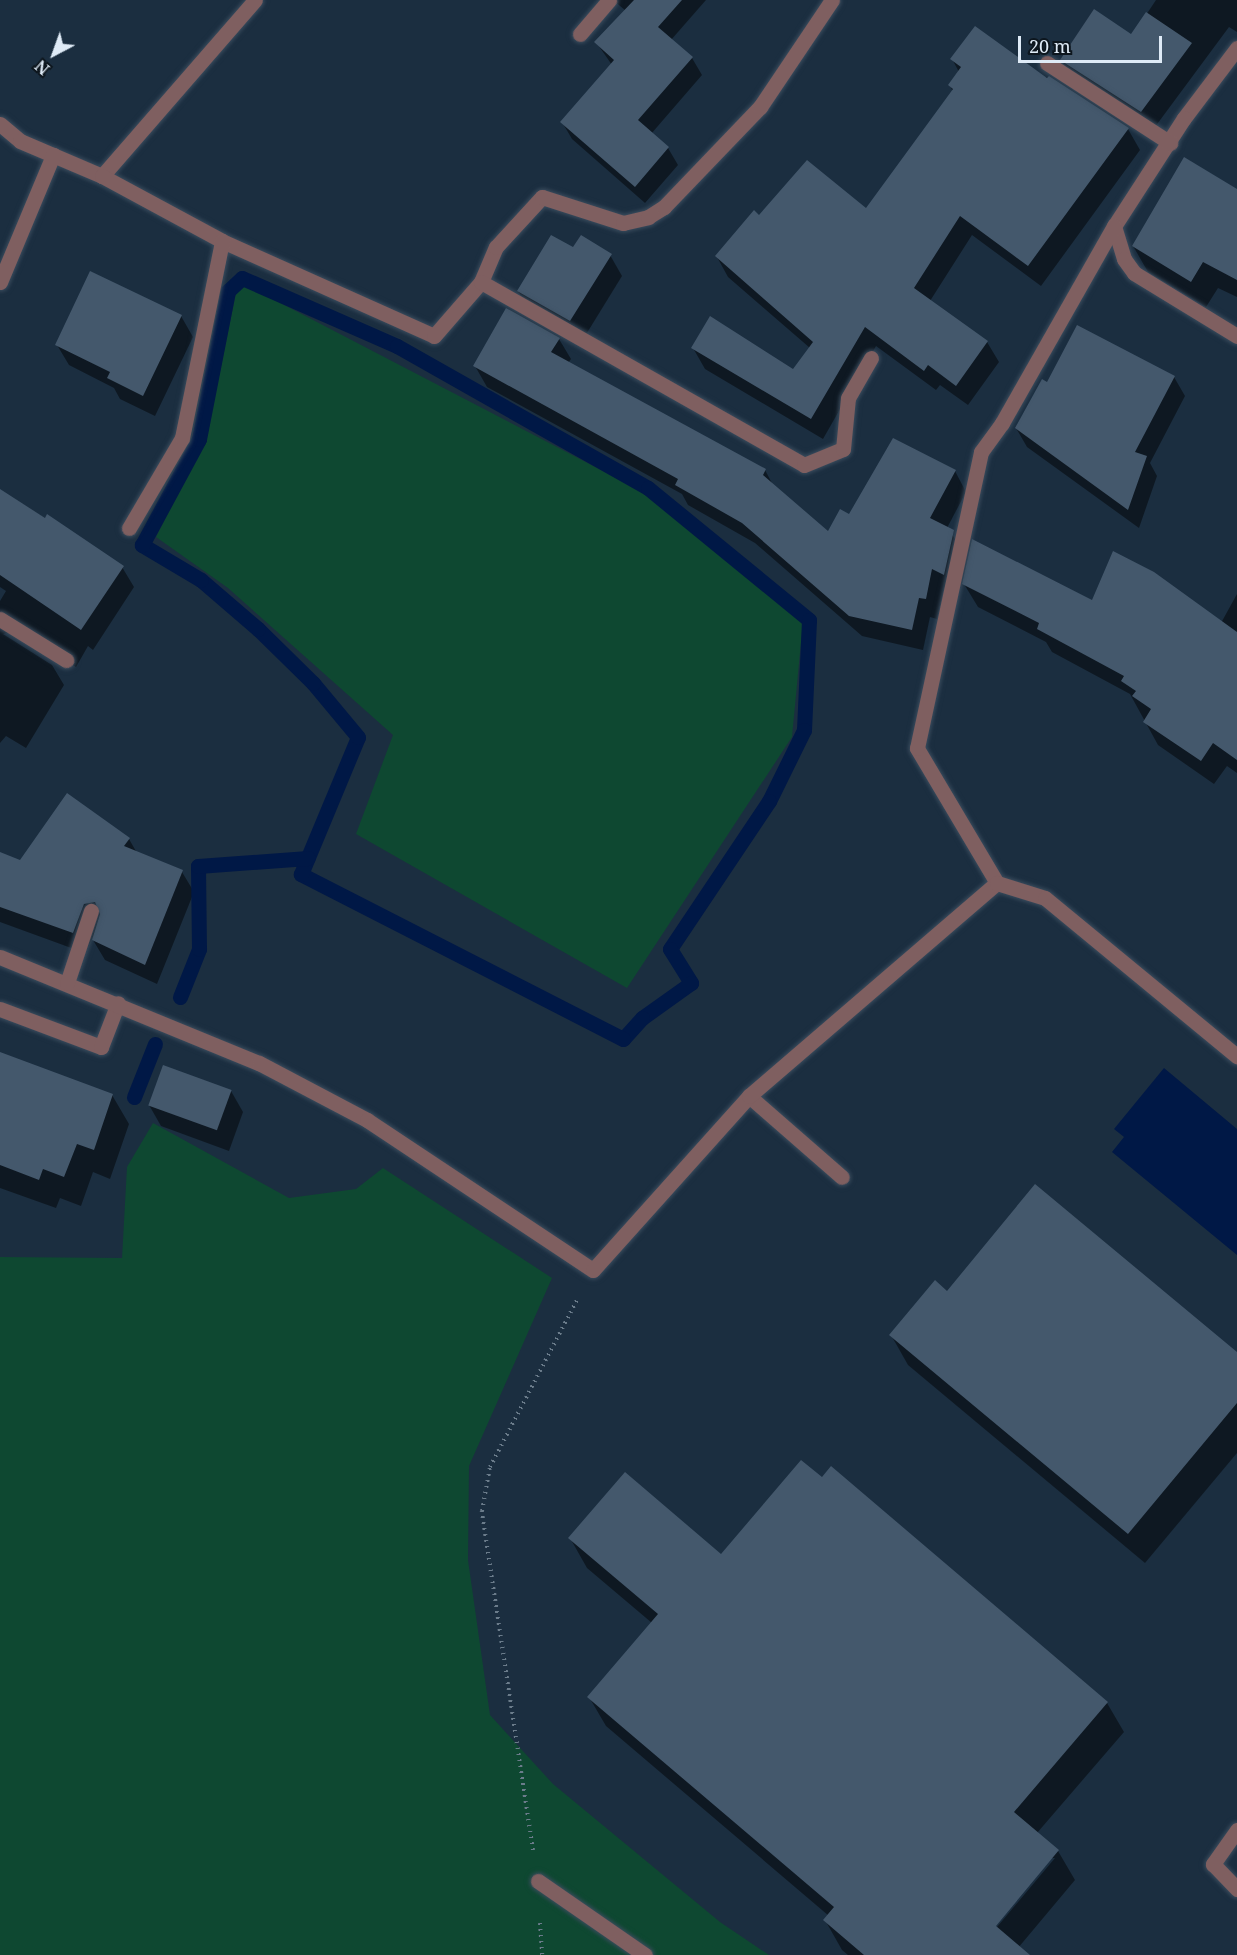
<!DOCTYPE html>
<style>
body{margin:0}
#map{position:relative;width:1237px;height:1955px;overflow:hidden;background:#1b2e40;font-family:"Noto Serif",serif}
div>[style]{position:absolute}
.green>*{inset:0;background:#0e4831}
.water>*{inset:0;background:#001846}
.shadow>*{inset:0;background:#0007}
.stream>*{height:15px;margin:-7.5px;padding:0 7.5px;transform-origin:7.5px;border-radius:7.5px;background:#001846}
.building>*{inset:0;background:#44586c;transform-origin:0 0}
.path>*{height:4px;margin-top:-2px;transform-origin:0;background:repeating-linear-gradient(90deg,#6b7c8b 0 1.5px,transparent 0 6px)}
.roads{filter:drop-shadow(0 0 2px #3a4c5d) drop-shadow(0 0 2px #3a4c5d)}
.lane>*{height:15px;margin:-7.5px;padding:0 7.5px;transform-origin:7.5px;border-radius:7.5px;background:#7f5f60}
.street>*{height:15px;margin:-7.5px;padding:0 7.5px;transform-origin:7.5px;border-radius:7.5px;background:#7f5f60}
span{translate:-50% -50%;white-space:nowrap;text-align:center;line-height:1.15;-webkit-text-stroke:5px #0d161e;paint-order:stroke}
.north{position:absolute;left:24px;top:24px;width:60px;height:60px;-webkit-text-stroke:4px #0d161e;paint-order:stroke;rotate:221deg;font-size:16px;font-weight:700;line-height:24px;text-align:center;color:#dfebf7}
.north::after{content:'';display:block;margin:auto;width:21px;height:27px;background:#dfebf7;clip-path:polygon(50% 0,100% 100%,50% 72%,0 100%)}
.scale{position:absolute;left:1018px;top:36px;width:144px;height:27px;box-sizing:border-box;border:3px solid #dfebf7;border-top:0;padding-left:8px;font-size:18px;line-height:21px;white-space:nowrap;color:#dfebf7;-webkit-text-stroke:4px #0d161e;paint-order:stroke}
</style>
<div id="map">
<div class="green">
<i style="clip-path:polygon(246px 285px,645px 493px,803px 621px,792px 737px,627px 988px,356px 834px,393px 735px,228px 588px,156px 537px,207px 435px,236px 293px)"></i>
<i style="clip-path:polygon(153px 1123px,289px 1198px,356px 1189px,383px 1168px,552px 1278px,469px 1466px,468px 1560px,490px 1715px,553px 1784px,720px 1922px,769px 1955px,0 1955px,0 1257px,122px 1258px,127px 1167px)"></i>
</div>
<div class="water">
<i style="clip-path:polygon(1164px 1068px,1237px 1129px,1237px 1255px,1112px 1152px,1124px 1137px,1114px 1129px)"></i>
</div>
<div class="shadow">
<i style="clip-path:polygon(613px 0,706px 0,671px 40px,692px 58px,702px 75px,651px 134px,668px 148px,678px 165px,645px 203px,572px 139px,562px 122px,612px 65px,596px 42px,626px 11px)"></i>
<i style="clip-path:polygon(1156px 0,1237px 0,1237px 32px,1229px 27px,1152px 131px,1073px 79px,1061px 60px,1132px 36px)"></i>
<i style="clip-path:polygon(952px 59px,1049px 78px,1128px 129px,1140px 150px,1041px 286px,972px 235px,930px 301px,987px 342px,999px 362px,968px 405px,940px 385px,936px 390px,876px 346px,823px 439px,705px 369px,693px 348px,794px 371px,810px 348px,728px 277px,717px 257px,759px 217px,867px 211px,953px 92px,950px 85px,959px 72px)"></i>
<i style="clip-path:polygon(1237px 191px,1237px 297px,1218px 288px,1206px 307px,1148px 272px,1133px 246px)"></i>
<i style="clip-path:polygon(574px 249px,610px 255px,622px 276px,582px 341px,530px 311px,518px 291px)"></i>
<i style="clip-path:polygon(181px 316px,193px 337px,155px 416px,120px 399px,114px 388px,69px 365px,57px 345px)"></i>
<i style="clip-path:polygon(559px 339px,571px 359px,568px 363px,765px 470px,774px 487px,829px 534px,849px 516px,955px 471px,966px 492px,947px 528px,965px 552px,956px 594px,944px 588px,937px 619px,930px 617px,923px 650px,862px 636px,755px 543px,688px 505px,682px 494px,487px 387px,475px 366px)"></i>
<i style="clip-path:polygon(1174px 377px,1185px 396px,1150px 463px,1157px 476px,1139px 528px,1027px 447px,1016px 428px,1047px 384px)"></i>
<i style="clip-path:polygon(0 490px,122px 567px,134px 587px,93px 650px,88px 646px,76px 667px,17px 630px,3px 634px,52px 665px,64px 685px,26px 748px,6px 736px,0 743px,0 601px,6px 591px,0 587px)"></i>
<i style="clip-path:polygon(964px 584px,1221px 623px,1237px 594px,1237px 773px,1227px 766px,1214px 784px,1158px 745px,1130px 694px,1052px 652px,1046px 642px,978px 607px)"></i>
<i style="clip-path:polygon(129px 839px,137px 853px,182px 872px,194px 892px,157px 984px,105px 960px,93px 940px,99px 924px,85px 953px,0 922px,0 854px,21px 862px)"></i>
<i style="clip-path:polygon(0 1053px,112px 1095px,129px 1124px,110px 1179px,93px 1172px,81px 1206px,60px 1198px,56px 1208px,0 1188px)"></i>
<i style="clip-path:polygon(231px 1091px,243px 1112px,229px 1151px,161px 1126px,149px 1105px)"></i>
<i style="clip-path:polygon(948px 1293px,1237px 1354px,1237px 1453px,1145px 1563px,908px 1365px,891px 1335px)"></i>
<i style="clip-path:polygon(evenodd,570px 1538px,721px 1556px,1107px 1703px,1124px 1732px,1037px 1833px,1058px 1851px,1075px 1880px,1018px 1948px,1027px 1955px,848px 1955px,842px 1950px,825px 1920px,829px 1916px,606px 1726px,589px 1697px,652px 1623px,587px 1568px,570px 1538px,1051px 1858px,1055px 1858px,992px 1933px,990px 1931px,1051px 1858px)"></i>
</div>
<div class="stream">
<i style="left:242px;top:278px;width:169px;rotate:23.7deg"></i>
<i style="left:397px;top:346px;width:288px;rotate:29.5deg"></i>
<i style="left:648px;top:488px;width:208px;rotate:39.3deg"></i>
<i style="left:809px;top:620px;width:110px;rotate:92.6deg"></i>
<i style="left:804px;top:730px;width:79px;rotate:116.2deg"></i>
<i style="left:769px;top:801px;width:178px;rotate:123.8deg"></i>
<i style="left:670px;top:949px;width:40px;rotate:58deg"></i>
<i style="left:691px;top:983px;width:60px;rotate:144.5deg"></i>
<i style="left:642px;top:1018px;width:28px;rotate:132deg"></i>
<i style="left:623px;top:1039px;width:362px;rotate:-152.9deg"></i>
<i style="left:301px;top:874px;width:148px;rotate:-67.4deg"></i>
<i style="left:358px;top:737px;width:70px;rotate:-129.8deg"></i>
<i style="left:313px;top:683px;width:77px;rotate:-135.5deg"></i>
<i style="left:258px;top:629px;width:75px;rotate:-139.3deg"></i>
<i style="left:201px;top:580px;width:69px;rotate:-149.3deg"></i>
<i style="left:142px;top:545px;width:120px;rotate:-61.7deg"></i>
<i style="left:199px;top:439px;width:151px;rotate:-78.9deg"></i>
<i style="left:228px;top:291px;width:19px;rotate:-43deg"></i>
<i style="left:180px;top:997px;width:52px;rotate:-68.4deg"></i>
<i style="left:199px;top:949px;width:83px;rotate:-90.7deg"></i>
<i style="left:198px;top:866px;width:110px;rotate:-4.2deg"></i>
<i style="left:134px;top:1097px;width:57px;rotate:-68.4deg"></i>
</div>
<div class="building">
<i style="clip-path:polygon(634px 0,682px 0,658px 27px,693px 57px,638px 120px,669px 147px,635px 187px,560px 122px,614px 60px,594px 42px)"></i>
<i style="clip-path:polygon(1094px 9px,1131px 34px,1146px 12px,1192px 43px,1141px 112px,1060px 60px)"></i>
<i style="clip-path:polygon(975px 26px,1047px 78px,1049px 76px,1129px 128px,1028px 266px,960px 216px,914px 288px,988px 341px,956px 386px,928px 365px,924px 371px,865px 327px,811px 419px,691px 348px,710px 316px,793px 369px,813px 342px,715px 256px,754px 210px,759px 215px,807px 160px,866px 208px,953px 89px,948px 85px,961px 67px,950px 59px)"></i>
<i style="clip-path:polygon(1184px 157px,1237px 189px,1237px 280px,1203px 262px,1191px 282px,1132px 246px)"></i>
<i style="clip-path:polygon(551px 235px,573px 247px,581px 235px,612px 254px,570px 321px,517px 291px)"></i>
<i style="clip-path:polygon(90px 271px,182px 315px,143px 396px,107px 378px,110px 372px,55px 345px)"></i>
<i style="clip-path:polygon(506px 308px,560px 338px,551px 352px,766px 469px,763px 475px,828px 531px,840px 509px,849px 514px,893px 438px,956px 470px,930px 518px,954px 530px,944px 575px,932px 569px,926px 599px,919px 598px,912px 630px,849px 616px,742px 523px,675px 485px,678px 479px,473px 366px)"></i>
<i style="clip-path:polygon(1077px 325px,1175px 376px,1135px 452px,1147px 456px,1128px 510px,1015px 428px,1042px 379px,1047px 382px)"></i>
<i style="clip-path:polygon(0 489px,45px 518px,47px 514px,124px 566px,81px 630px,0 575px)"></i>
<i style="clip-path:polygon(972px 539px,1092px 600px,1113px 551px,1154px 572px,1237px 632px,1237px 760px,1213px 743px,1201px 761px,1143px 722px,1151px 709px,1132px 696px,1136px 691px,1121px 681px,1124px 676px,1037px 629px,1039px 623px,962px 584px)"></i>
<i style="clip-path:polygon(67px 793px,130px 838px,124px 846px,183px 870px,145px 965px,92px 940px,100px 914px,95px 902px,84px 904px,73px 933px,0 907px,0 852px,20px 860px)"></i>
<i style="clip-path:polygon(0 1052px,113px 1094px,94px 1150px,77px 1144px,64px 1177px,43px 1169px,39px 1180px,0 1165px)"></i>
<i style="left:163px;top:1065px;width:73px;height:43px;rotate:20deg"></i>
<i style="clip-path:polygon(1035px 1184px,1237px 1352px,1237px 1403px,1128px 1534px,889px 1335px,935px 1280px,947px 1291px)"></i>
<i style="clip-path:polygon(801px 1460px,822px 1477px,831px 1466px,1108px 1702px,1014px 1812px,1059px 1850px,996px 1926px,1030px 1955px,864px 1955px,823px 1920px,834px 1907px,587px 1697px,658px 1614px,568px 1538px,625px 1472px,721px 1554px)"></i>
</div>
<div class="path">
<i style="left:533px;top:1850px;width:343px;rotate:-98.6deg"></i>
<i style="left:482px;top:1511px;width:45px;rotate:-79.7deg"></i>
<i style="left:490px;top:1467px;width:191px;rotate:-62.5deg"></i>
<i style="left:540px;top:1923px;width:32px;rotate:86deg"></i>
</div>
<div class="roads">
<div class="lane">
<i style="left:0;top:1009px;width:108px;rotate:20.6deg"></i>
<i style="left:101px;top:1047px;width:47px;rotate:-68.9deg"></i>
<i style="left:749px;top:1096px;width:123px;rotate:41.1deg"></i>
<i style="left:1237px;top:1830px;width:42px;rotate:125.2deg"></i>
<i style="left:1213px;top:1864px;width:35px;rotate:46deg"></i>
<i style="left:538px;top:1881px;width:130px;rotate:34.7deg"></i>
</div>
<div class="street">
<i style="left:580px;top:34px;width:45px;rotate:-49.5deg"></i>
<i style="left:1237px;top:48px;width:88px;rotate:127.1deg"></i>
<i style="left:1184px;top:118px;width:129px;rotate:122.9deg"></i>
<i style="left:1114px;top:226px;width:34px;rotate:73deg"></i>
<i style="left:1124px;top:259px;width:17px;rotate:54deg"></i>
<i style="left:1134px;top:273px;width:121px;rotate:31.5deg"></i>
<i style="left:1047px;top:63px;width:147px;rotate:33deg"></i>
<i style="left:0;top:124px;width:26px;rotate:40deg"></i>
<i style="left:20px;top:141px;width:89px;rotate:23.1deg"></i>
<i style="left:102px;top:176px;width:233px;rotate:-49deg"></i>
<i style="left:102px;top:176px;width:136px;rotate:28.4deg"></i>
<i style="left:222px;top:241px;width:232px;rotate:24.1deg"></i>
<i style="left:434px;top:336px;width:72px;rotate:-49deg"></i>
<i style="left:481px;top:282px;width:38px;rotate:-67deg"></i>
<i style="left:496px;top:247px;width:68px;rotate:-47.4deg"></i>
<i style="left:542px;top:197px;width:85px;rotate:17.8deg"></i>
<i style="left:623px;top:223px;width:26px;rotate:-13deg"></i>
<i style="left:648px;top:217px;width:19px;rotate:-32deg"></i>
<i style="left:664px;top:207px;width:139px;rotate:-46.2deg"></i>
<i style="left:760px;top:107px;width:129px;rotate:-56.1deg"></i>
<i style="left:0;top:282px;width:138px;rotate:-67.3deg"></i>
<i style="left:481px;top:282px;width:371px;rotate:29.5deg"></i>
<i style="left:804px;top:465px;width:42px;rotate:-22.3deg"></i>
<i style="left:843px;top:449px;width:51px;rotate:-84.4deg"></i>
<i style="left:848px;top:398px;width:46px;rotate:-60.1deg"></i>
<i style="left:129px;top:528px;width:104px;rotate:-59.5deg"></i>
<i style="left:182px;top:438px;width:201px;rotate:-78.5deg"></i>
<i style="left:0;top:619px;width:78px;rotate:31.8deg"></i>
<i style="left:997px;top:883px;width:157px;rotate:-120.7deg"></i>
<i style="left:917px;top:748px;width:303px;rotate:-77.8deg"></i>
<i style="left:981px;top:452px;width:36px;rotate:-54deg"></i>
<i style="left:1002px;top:423px;width:227px;rotate:-60.4deg"></i>
<i style="left:0;top:957px;width:280px;rotate:22.3deg"></i>
<i style="left:259px;top:1063px;width:122px;rotate:27.8deg"></i>
<i style="left:367px;top:1120px;width:271px;rotate:33.6deg"></i>
<i style="left:593px;top:1270px;width:234px;rotate:-48.1deg"></i>
<i style="left:749px;top:1096px;width:327px;rotate:-40.7deg"></i>
<i style="left:997px;top:883px;width:50px;rotate:17.4deg"></i>
<i style="left:1045px;top:898px;width:249px;rotate:39.5deg"></i>
<i style="left:67px;top:983px;width:76px;rotate:-71.6deg"></i>
</div>
</div>
<div class="north">N</div>
<div class="scale">20 m</div>
</div>
